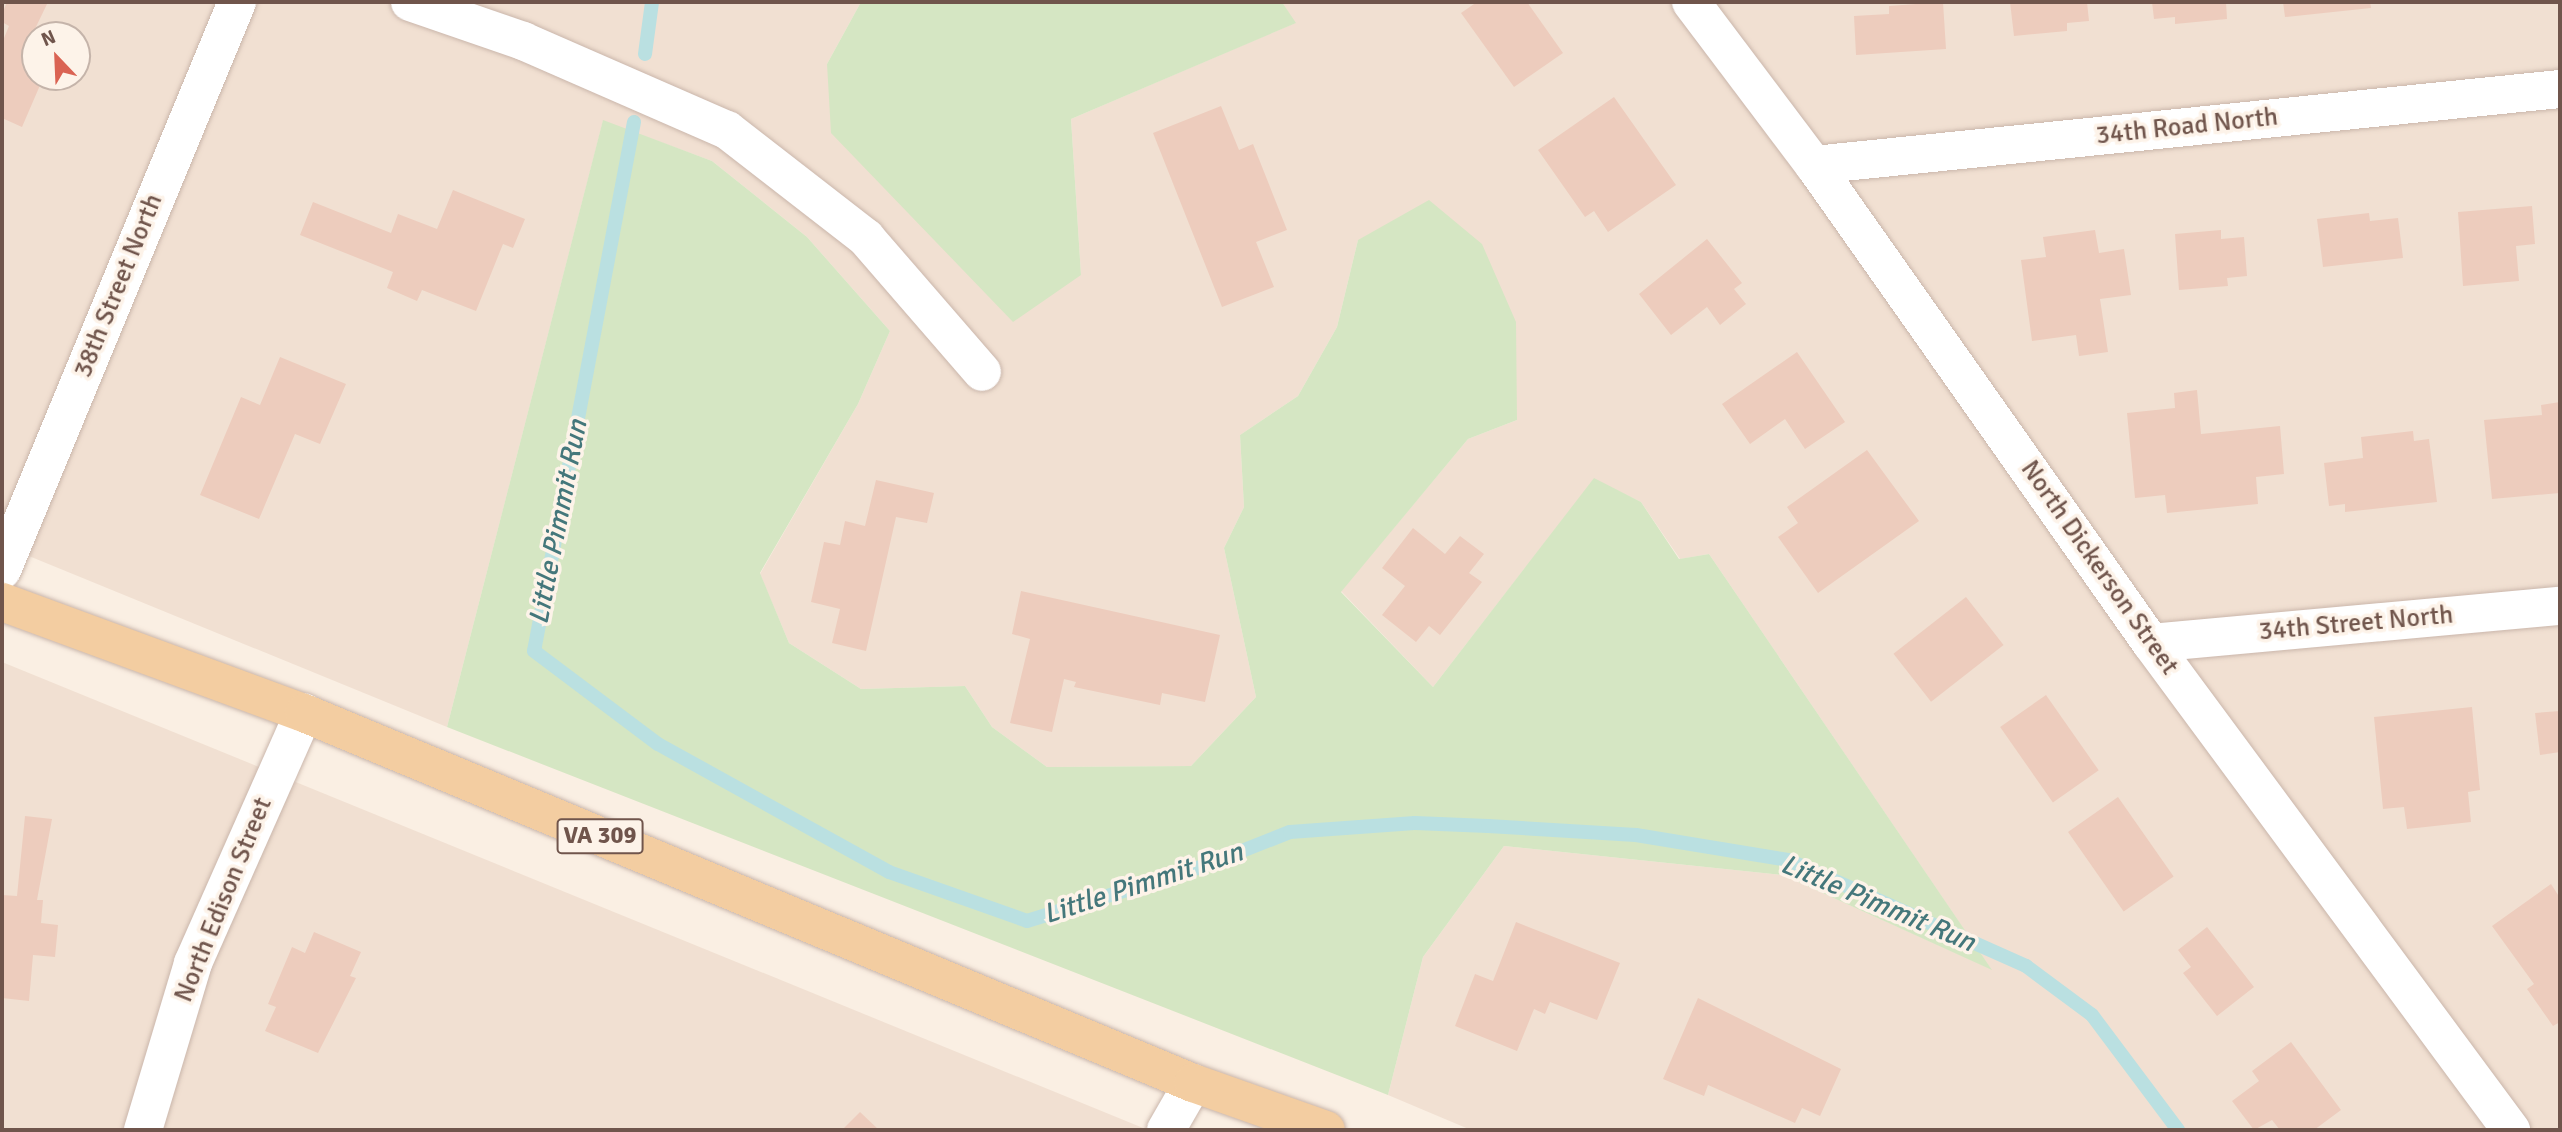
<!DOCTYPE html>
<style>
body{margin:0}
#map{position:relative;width:2562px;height:1132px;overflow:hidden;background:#faefe3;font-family:Signika,sans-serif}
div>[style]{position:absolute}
.residential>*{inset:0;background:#f1e0d2}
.green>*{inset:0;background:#d5e6c3}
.stream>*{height:14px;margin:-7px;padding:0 7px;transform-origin:7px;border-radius:7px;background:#bae0e1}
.building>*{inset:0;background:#edccbd;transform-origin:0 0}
.roads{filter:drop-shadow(0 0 2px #cab6ab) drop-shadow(0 0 2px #cab6ab)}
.minor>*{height:38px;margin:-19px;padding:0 19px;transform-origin:19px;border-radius:19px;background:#fff}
.primary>*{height:38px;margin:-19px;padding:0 19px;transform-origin:19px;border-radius:19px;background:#f3cda1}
span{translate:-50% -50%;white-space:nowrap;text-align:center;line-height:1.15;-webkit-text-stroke:7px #fdf3e9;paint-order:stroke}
.shield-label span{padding:2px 5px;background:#fdf3e9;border:2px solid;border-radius:5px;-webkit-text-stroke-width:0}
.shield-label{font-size:24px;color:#70554c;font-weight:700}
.street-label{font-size:26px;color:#70554c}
.water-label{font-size:28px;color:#44777b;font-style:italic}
.frame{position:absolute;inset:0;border:4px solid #70554c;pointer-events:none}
.north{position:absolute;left:21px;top:21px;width:70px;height:70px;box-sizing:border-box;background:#fdf3e9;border:2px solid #c5b4aa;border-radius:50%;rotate:337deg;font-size:19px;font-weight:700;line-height:28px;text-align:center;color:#70554c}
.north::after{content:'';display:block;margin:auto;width:24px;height:32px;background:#da6353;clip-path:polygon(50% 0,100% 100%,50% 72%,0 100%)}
</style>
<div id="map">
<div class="residential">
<i style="clip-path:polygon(evenodd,2px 2px,861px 2px,827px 64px,1081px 275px,1071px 119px,1295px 23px,1282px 2px,2560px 2px,2560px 1130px,1471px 1130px,1388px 1095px,1423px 957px,1504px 846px,1783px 875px,1991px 969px,1709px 554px,1680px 559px,1641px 502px,1594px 479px,1433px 687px,1341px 591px,1468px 439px,1517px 420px,1358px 240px,1337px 327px,1298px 396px,1240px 435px,1244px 507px,1224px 548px,1256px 697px,1191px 766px,1047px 767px,992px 727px,965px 686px,861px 689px,789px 643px,760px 574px,858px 404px,890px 331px,807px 237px,712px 161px,603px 121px,447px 727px,2px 545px,2px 2px,35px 35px,77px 35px,77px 77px,35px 77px,35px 35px)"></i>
<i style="clip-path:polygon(2px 662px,1148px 1130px,2px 1130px)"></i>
</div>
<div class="green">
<i style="clip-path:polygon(861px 2px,1282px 2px,1296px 23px,1071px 119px,1081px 275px,1013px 322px,831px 133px,827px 64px)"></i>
<i style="clip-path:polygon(603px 120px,712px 161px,807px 237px,890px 331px,858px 404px,760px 573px,789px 643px,861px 689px,965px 686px,992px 727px,1047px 767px,1191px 766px,1256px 697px,1224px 548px,1244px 507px,1240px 435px,1298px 396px,1337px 327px,1358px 240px,1429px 200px,1482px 244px,1516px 322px,1517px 420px,1468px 439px,1341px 592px,1433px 687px,1594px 478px,1641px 502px,1679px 559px,1709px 554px,1992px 970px,1783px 875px,1504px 846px,1423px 957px,1388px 1095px,447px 727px)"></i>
</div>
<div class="stream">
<i style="left:645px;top:54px;width:52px;rotate:-82.3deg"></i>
<i style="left:634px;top:122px;width:538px;rotate:100.7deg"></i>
<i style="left:534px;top:651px;width:155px;rotate:36.9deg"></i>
<i style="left:658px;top:744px;width:264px;rotate:29deg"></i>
<i style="left:889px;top:872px;width:146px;rotate:19.5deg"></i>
<i style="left:1027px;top:921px;width:185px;rotate:-17.3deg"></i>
<i style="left:1204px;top:866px;width:92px;rotate:-21.6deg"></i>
<i style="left:1290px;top:832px;width:125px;rotate:-4.1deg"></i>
<i style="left:1415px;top:823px;width:73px;rotate:2.4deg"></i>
<i style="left:1488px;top:826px;width:148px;rotate:3.5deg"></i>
<i style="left:1636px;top:835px;width:154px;rotate:9.3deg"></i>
<i style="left:1788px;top:860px;width:261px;rotate:24deg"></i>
<i style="left:2026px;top:966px;width:82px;rotate:36.6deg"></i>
<i style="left:2092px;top:1015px;width:144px;rotate:53.2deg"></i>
</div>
<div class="building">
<i style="clip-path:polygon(7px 2px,48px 2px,33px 33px,35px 77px,53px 77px,48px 86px,41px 83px,22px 127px,2px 118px,2px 43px,9px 26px,2px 22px,2px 14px)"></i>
<i style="clip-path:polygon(1477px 2px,1527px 2px,1563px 53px,1514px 87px,1461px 13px)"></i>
<i style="clip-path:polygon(1943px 2px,1946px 49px,1856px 55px,1854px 16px,1889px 14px,1889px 6px)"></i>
<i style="clip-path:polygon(2010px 2px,2087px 2px,2089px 21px,2067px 23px,2067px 31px,2014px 36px)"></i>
<i style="clip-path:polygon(2152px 2px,2226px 2px,2227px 19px,2175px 24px,2175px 17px,2154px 19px)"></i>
<i style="clip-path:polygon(2283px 2px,2370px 2px,2371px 8px,2285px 17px)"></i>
<i style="clip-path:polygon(1614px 97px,1676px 185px,1608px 232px,1594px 211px,1585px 217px,1538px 150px)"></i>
<i style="clip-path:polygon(1221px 106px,1239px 150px,1253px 144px,1287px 230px,1256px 242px,1274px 287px,1222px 307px,1153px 133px)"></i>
<i style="clip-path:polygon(453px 190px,525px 219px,513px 248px,503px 244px,476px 311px,422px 290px,417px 301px,387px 288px,393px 272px,300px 235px,313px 202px,391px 233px,398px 214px,437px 229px)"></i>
<i style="clip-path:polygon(2532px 206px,2535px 244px,2516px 246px,2519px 281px,2463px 286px,2458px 212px)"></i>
<i style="clip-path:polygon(2369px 213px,2370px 221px,2398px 218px,2403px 258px,2323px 267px,2317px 219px)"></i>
<i style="clip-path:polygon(2095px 230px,2099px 253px,2124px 249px,2131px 295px,2100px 299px,2108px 352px,2079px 356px,2076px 335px,2032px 341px,2021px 260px,2046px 257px,2043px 237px)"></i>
<i style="clip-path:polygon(2221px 230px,2221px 239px,2244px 237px,2247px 276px,2227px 278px,2228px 286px,2179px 290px,2175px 234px)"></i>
<i style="clip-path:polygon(1707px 239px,1742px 283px,1734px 289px,1746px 304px,1720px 325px,1707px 307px,1671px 335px,1639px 294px)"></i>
<i style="clip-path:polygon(1797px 352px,1845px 422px,1805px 449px,1785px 419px,1750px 444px,1722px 404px)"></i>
<i style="clip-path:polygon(280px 357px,346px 384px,320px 444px,295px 434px,259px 519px,200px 495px,241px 397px,260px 405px)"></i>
<i style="clip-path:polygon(2197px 390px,2201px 434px,2280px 426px,2284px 474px,2256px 477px,2258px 504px,2167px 513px,2165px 495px,2135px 498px,2127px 413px,2175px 408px,2174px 393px)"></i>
<i style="clip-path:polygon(2560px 402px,2560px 493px,2492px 499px,2484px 420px,2542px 415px,2541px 405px)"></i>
<i style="clip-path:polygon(2413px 431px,2414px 441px,2429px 439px,2437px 502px,2345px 512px,2345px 504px,2329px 506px,2324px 463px,2363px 458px,2361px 437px)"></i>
<i style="clip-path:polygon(1867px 450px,1919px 521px,1818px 593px,1778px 537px,1798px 523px,1787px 507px)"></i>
<i style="clip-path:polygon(876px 480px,934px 493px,927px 523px,896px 517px,866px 651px,832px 643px,840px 609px,811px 602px,824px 542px,840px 545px,845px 521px,865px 526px)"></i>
<i style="clip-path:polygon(1413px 528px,1445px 554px,1460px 536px,1484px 554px,1469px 573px,1482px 582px,1440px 635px,1429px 626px,1416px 642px,1382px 615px,1405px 586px,1382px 568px)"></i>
<i style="clip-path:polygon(1021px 591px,1220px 635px,1205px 702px,1162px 693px,1160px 705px,1074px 687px,1076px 682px,1064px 679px,1052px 732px,1010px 723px,1030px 639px,1012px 634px)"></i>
<i style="left:1966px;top:597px;width:61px;height:92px;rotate:52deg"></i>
<i style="left:2046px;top:695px;width:92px;height:56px;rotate:55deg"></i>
<i style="clip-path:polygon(2472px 707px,2480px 790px,2468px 792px,2471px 822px,2407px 829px,2404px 807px,2383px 809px,2374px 717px)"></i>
<i style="clip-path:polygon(2560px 711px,2560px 752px,2540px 755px,2535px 713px)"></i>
<i style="left:2118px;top:797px;width:97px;height:61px;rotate:55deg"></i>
<i style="clip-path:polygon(25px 816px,52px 819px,37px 900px,43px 900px,41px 923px,58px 925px,55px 957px,33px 955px,29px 1001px,2px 998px,2px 895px,17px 896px)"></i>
<i style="clip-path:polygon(2551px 884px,2560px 898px,2560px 1022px,2553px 1026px,2527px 989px,2534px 984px,2492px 926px)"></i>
<i style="clip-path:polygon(1516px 922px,1620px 963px,1597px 1020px,1550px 1002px,1545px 1014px,1534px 1009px,1517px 1051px,1455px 1026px,1475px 974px,1493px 981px)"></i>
<i style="clip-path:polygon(2207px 927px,2254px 987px,2217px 1016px,2183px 973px,2191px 967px,2178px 950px)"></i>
<i style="clip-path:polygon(314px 932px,361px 952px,350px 976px,356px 978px,318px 1053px,265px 1031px,276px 1007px,268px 1004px,292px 947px,305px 953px)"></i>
<i style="clip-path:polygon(1698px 998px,1841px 1069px,1820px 1116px,1802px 1108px,1795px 1123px,1708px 1085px,1704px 1096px,1663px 1079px)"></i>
<i style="clip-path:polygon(2291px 1042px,2341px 1110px,2314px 1130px,2280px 1130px,2272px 1120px,2254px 1130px,2232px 1101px,2259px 1081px,2252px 1071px)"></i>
<i style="clip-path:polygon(860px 1112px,879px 1130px,842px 1130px)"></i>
</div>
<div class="roads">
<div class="minor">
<i style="left:410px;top:2px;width:120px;rotate:19deg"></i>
<i style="left:523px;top:41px;width:223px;rotate:23.6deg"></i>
<i style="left:727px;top:130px;width:176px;rotate:37.8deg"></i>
<i style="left:866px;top:238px;width:177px;rotate:49.1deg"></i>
<i style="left:1691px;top:2px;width:204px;rotate:53deg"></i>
<i style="left:1814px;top:165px;width:585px;rotate:54.82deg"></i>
<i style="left:2151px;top:643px;width:606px;rotate:53.53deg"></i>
<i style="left:1814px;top:165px;width:750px;rotate:-5.82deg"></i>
<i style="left:2px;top:570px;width:615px;rotate:-67.52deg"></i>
<i style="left:2151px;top:643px;width:411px;rotate:-5.2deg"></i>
<i style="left:143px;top:1130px;width:174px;rotate:-73.3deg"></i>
<i style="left:193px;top:963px;width:274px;rotate:-66.1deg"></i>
<i style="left:1166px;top:1130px;width:54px;rotate:-60.1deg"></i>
</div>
<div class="primary">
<i style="left:2px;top:602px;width:322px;rotate:20.2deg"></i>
<i style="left:304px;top:713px;width:963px;rotate:22.6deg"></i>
<i style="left:1193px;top:1083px;width:141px;rotate:19.5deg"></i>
</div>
</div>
<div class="shield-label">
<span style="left:600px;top:836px">VA 309</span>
</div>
<div class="street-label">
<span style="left:2187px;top:127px;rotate:-6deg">34th Road North</span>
<span style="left:119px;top:286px;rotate:-68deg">38th Street North</span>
<span style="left:2099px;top:568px;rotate:55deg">North Dickerson Street</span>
<span style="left:2356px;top:624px;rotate:-5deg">34th Street North</span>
<span style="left:224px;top:900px;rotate:-68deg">North Edison Street</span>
</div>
<div class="water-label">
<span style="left:558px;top:522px;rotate:-79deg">Little Pimmit Run</span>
<span style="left:1143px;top:883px;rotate:-18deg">Little Pimmit Run</span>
<span style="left:1878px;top:903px;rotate:23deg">Little Pimmit Run</span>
</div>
<div class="frame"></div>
<div class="north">N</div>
</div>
